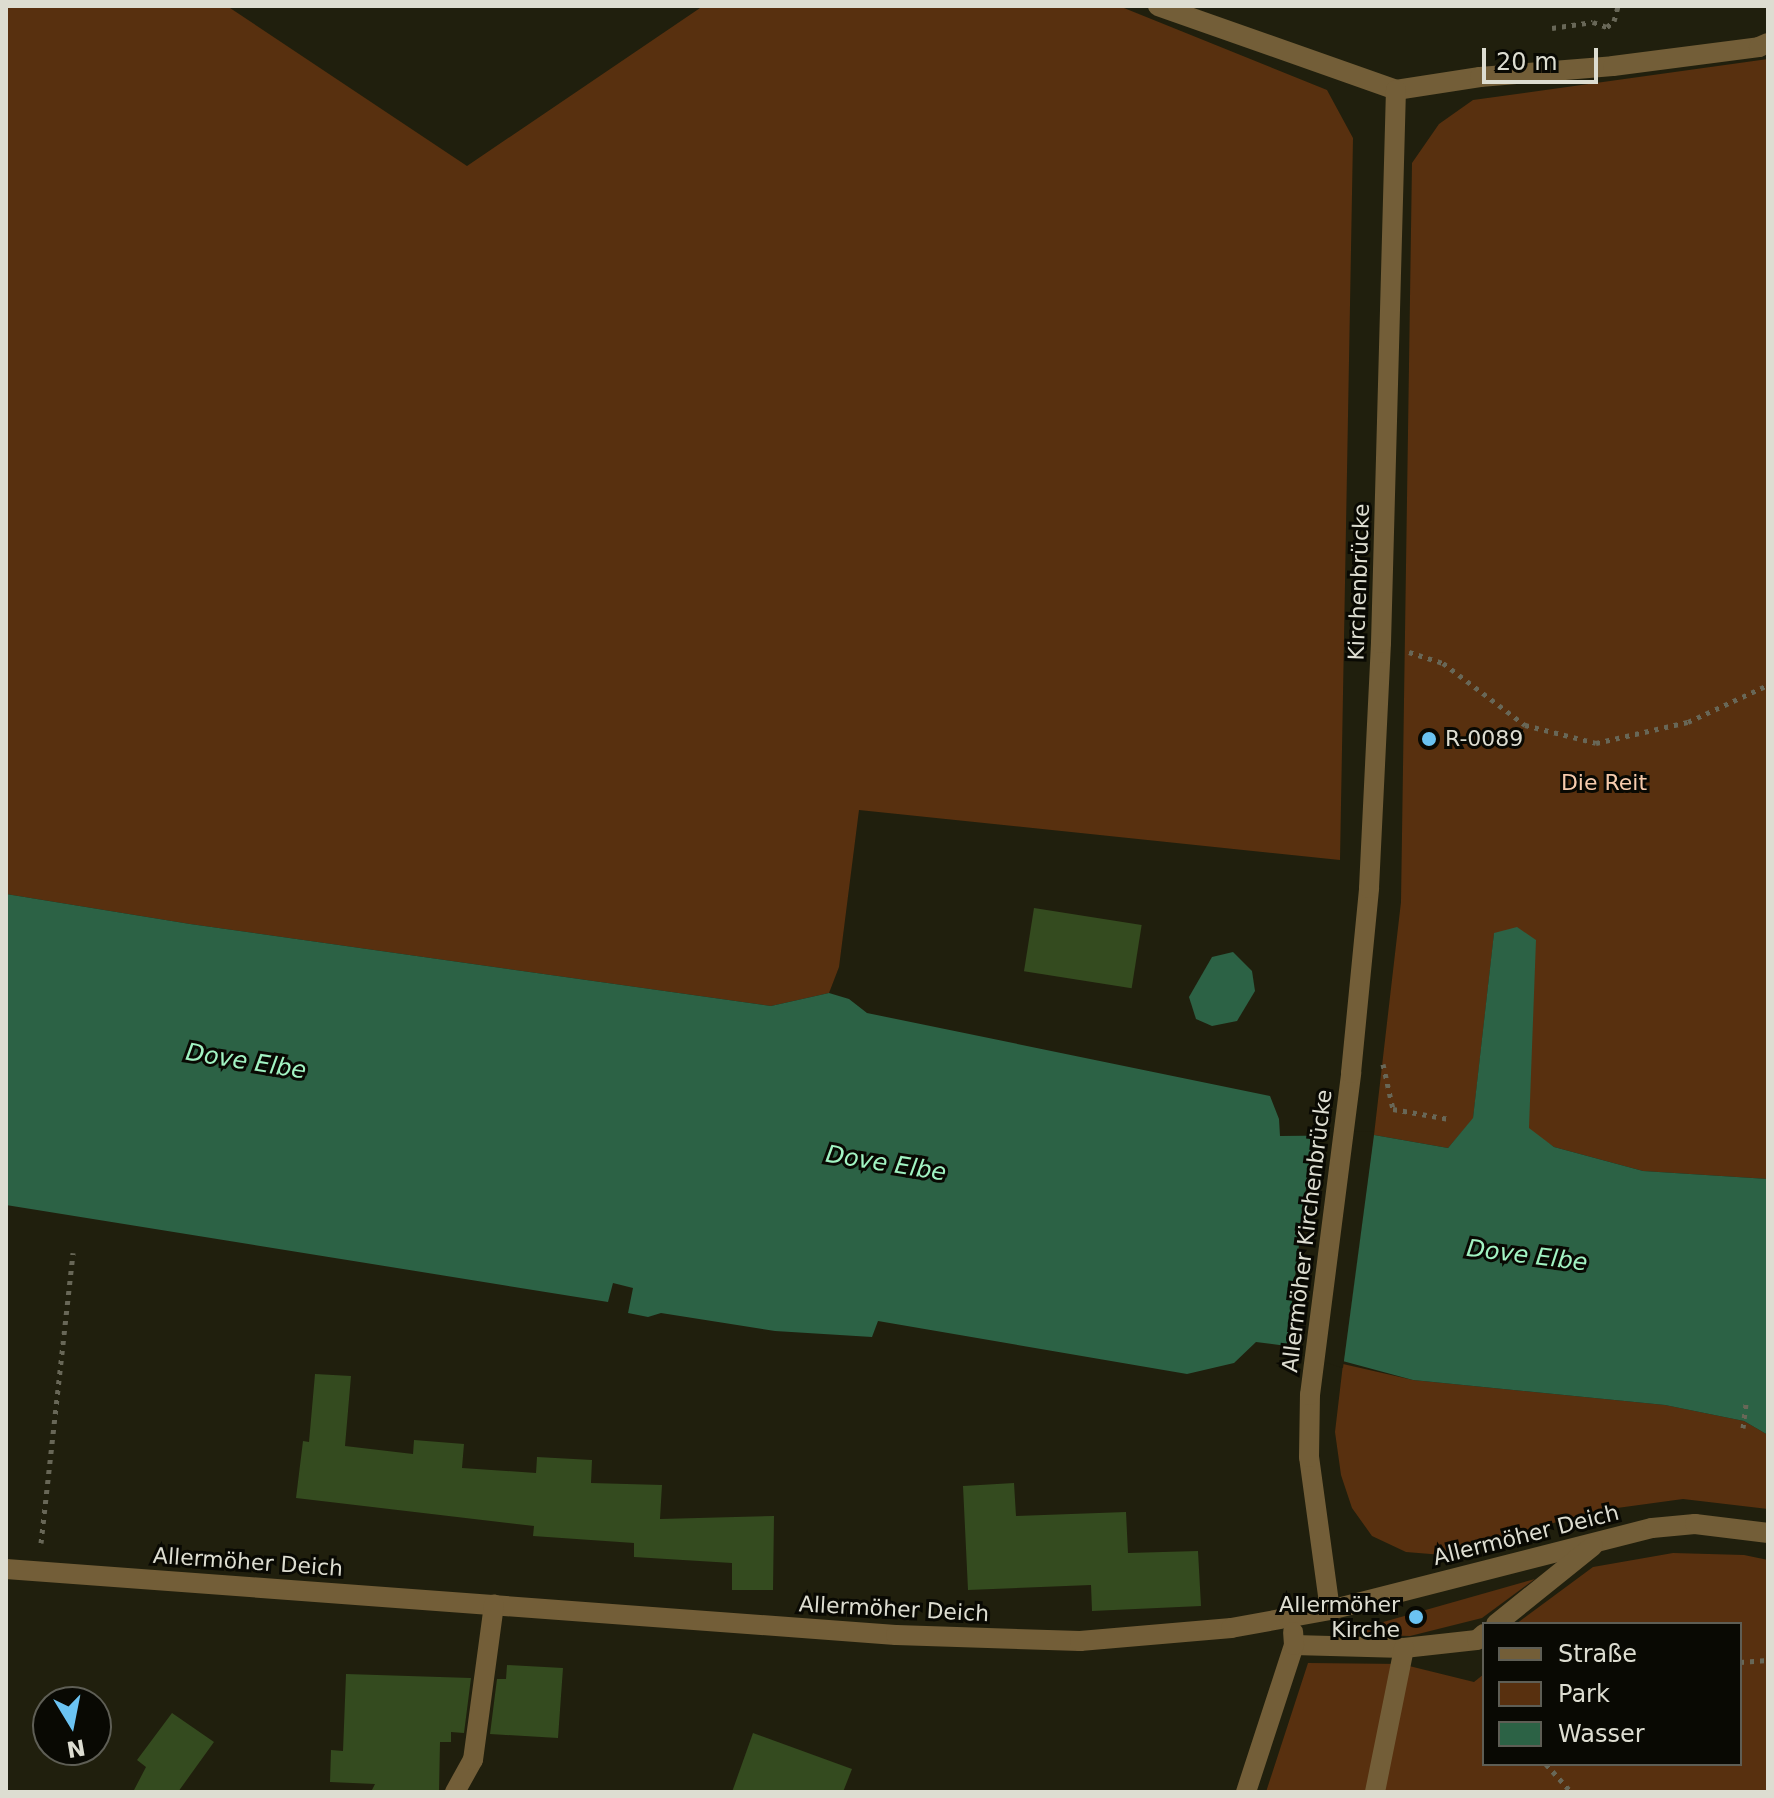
<!DOCTYPE html>
<meta charset="utf-8">
<style>
body{margin:0}
#map{position:relative;width:1774px;height:1798px;overflow:hidden;background:#201f0d;font-family:"DejaVu Sans",sans-serif}
div>[style]{position:absolute}
.green>*{inset:0;background:#58300f}
.water>*{inset:0;background:#2c6245}
.pier>*{inset:0;background:#201f0d}
.building>*{inset:0;background:#344b1f;transform-origin:0 0}
.path>*{height:5px;margin-top:-2.5px;transform-origin:0;background:repeating-linear-gradient(90deg,#686757 0 4px,transparent 0 10px)}
.minor>*{height:20px;margin:-10px;padding:0 10px;transform-origin:10px;border-radius:10px;background:#735e38}
.dots>*{width:22px;height:22px;translate:-50% -50%;box-sizing:border-box;border:4px solid #090903;border-radius:50%}
span{translate:-50% -50%;white-space:nowrap;text-align:center;line-height:1.15;-webkit-text-stroke:6px #090903;paint-order:stroke}
.street-label{font-size:22px;color:#ddddd1}
.poi-label{font-size:22px;color:#ddddd1}
.left{translate:0 -50%;text-align:left}
.right{translate:-100% -50%;text-align:right}
.park-label{font-size:22px;color:#f6cbad}
.water-label{font-size:24px;color:#a2f4c3;font-style:italic}
.frame{position:absolute;inset:0;border:8px solid #ddddd1;pointer-events:none}
.legend{position:absolute;left:1482px;top:1622px;width:260px;height:144px;box-sizing:border-box;background:#090903;border:2px solid #5e5e55;margin:0;padding:10px 14px;list-style:none;font-size:24px;color:#ddddd1}
.legend li{display:flex;align-items:center;gap:16px;height:40px}
.legend b{width:40px;border:2px solid #5e5e55}
.north{position:absolute;left:32px;top:1686px;width:80px;height:80px;box-sizing:border-box;background:#090903;border:2px solid #5e5e55;border-radius:50%;rotate:170deg;font-size:22px;font-weight:700;line-height:32px;text-align:center;color:#ddddd1}
.north::after{content:'';display:block;margin:auto;width:28px;height:36px;background:#6bc3f2;clip-path:polygon(50% 0,100% 100%,50% 72%,0 100%)}
.scale{position:absolute;left:1482px;top:48px;width:116px;height:36px;box-sizing:border-box;border:4px solid #ddddd1;border-top:0;padding-left:10px;font-size:24px;line-height:28px;white-space:nowrap;color:#ddddd1;-webkit-text-stroke:6px #090903;paint-order:stroke}
</style>
<div id="map">
<div class="green">
<i style="clip-path:polygon(6px 6px,227px 6px,467px 166px,703px 6px,1119px 6px,1327px 90px,1353px 138px,1340px 860px,859px 810px,839px 967px,829px 993px,771px 1006px,190px 924px,6px 894px)"></i>
<i style="clip-path:polygon(1768px 59px,1768px 1179px,1643px 1171px,1554px 1147px,1527px 1129px,1494px 934px,1473px 1119px,1448px 1148px,1374px 1135px,1401px 902px,1412px 163px,1439px 124px,1473px 100px)"></i>
<i style="clip-path:polygon(1343px 1364px,1413px 1380px,1665px 1405px,1744px 1421px,1768px 1435px,1768px 1509px,1683px 1499px,1595px 1511px,1443px 1555px,1406px 1552px,1372px 1536px,1352px 1508px,1341px 1475px,1335px 1432px)"></i>
<i style="clip-path:polygon(1673px 1553px,1744px 1555px,1768px 1560px,1768px 1792px,1266px 1792px,1308px 1663px,1401px 1664px,1474px 1682px,1484px 1674px,1484px 1764px,1740px 1764px,1740px 1624px,1516px 1624px,1593px 1567px)"></i>
<i style="clip-path:polygon(1535px 1579px,1482px 1618px,1410px 1636px,1341px 1634px)"></i>
</div>
<div class="water">
<i style="clip-path:polygon(6px 894px,190px 924px,771px 1006px,829px 993px,849px 999px,867px 1013px,1270px 1096px,1279px 1119px,1280px 1136px,1374px 1135px,1448px 1148px,1473px 1118px,1494px 933px,1517px 927px,1536px 940px,1529px 1128px,1554px 1147px,1643px 1171px,1768px 1179px,1768px 1435px,1744px 1421px,1665px 1405px,1413px 1380px,1287px 1346px,1256px 1342px,1234px 1363px,1187px 1374px,878px 1321px,872px 1337px,775px 1331px,661px 1313px,648px 1317px,628px 1313px,633px 1288px,613px 1283px,608px 1302px,6px 1205px)"></i>
<i style="clip-path:polygon(1233px 952px,1252px 971px,1255px 991px,1237px 1021px,1212px 1026px,1196px 1019px,1189px 997px,1212px 957px)"></i>
</div>
<div class="pier">
<i style="clip-path:polygon(1374px 1131px,1374px 1135px,1343px 1368px,1286px 1350px,1313px 1132px)"></i>
</div>
<div class="building">
<i style="left:1034px;top:908px;width:109px;height:64px;rotate:9deg"></i>
<i style="clip-path:polygon(315px 1374px,351px 1376px,345px 1446px,413px 1454px,414px 1440px,464px 1444px,462px 1468px,536px 1473px,537px 1457px,592px 1460px,591px 1483px,662px 1485px,660px 1519px,774px 1516px,773px 1590px,732px 1590px,732px 1563px,634px 1557px,634px 1543px,533px 1536px,534px 1526px,296px 1498px,303px 1441px,309px 1442px)"></i>
<i style="clip-path:polygon(1014px 1483px,1016px 1516px,1126px 1512px,1128px 1553px,1198px 1551px,1201px 1606px,1092px 1611px,1091px 1585px,968px 1590px,963px 1486px)"></i>
<i style="clip-path:polygon(507px 1665px,563px 1668px,558px 1738px,490px 1734px,497px 1679px,506px 1679px)"></i>
<i style="clip-path:polygon(346px 1674px,471px 1678px,464px 1733px,451px 1732px,451px 1742px,440px 1742px,439px 1792px,371px 1792px,375px 1784px,330px 1782px,331px 1750px,343px 1751px)"></i>
<i style="clip-path:polygon(172px 1713px,214px 1742px,178px 1792px,133px 1792px,146px 1767px,137px 1760px)"></i>
<i style="clip-path:polygon(753px 1733px,852px 1769px,843px 1792px,732px 1792px)"></i>
</div>
<div class="path">
<i style="left:1552px;top:28px;width:41px;rotate:-8.3deg"></i>
<i style="left:1593px;top:22px;width:15px;rotate:20deg"></i>
<i style="left:1607px;top:27px;width:9px;rotate:-41deg"></i>
<i style="left:1614px;top:21px;width:16px;rotate:-75deg"></i>
<i style="left:1409px;top:652px;width:36px;rotate:18deg"></i>
<i style="left:1443px;top:663px;width:103px;rotate:37.1deg"></i>
<i style="left:1525px;top:725px;width:73px;rotate:14.2deg"></i>
<i style="left:1596px;top:743px;width:94px;rotate:-12.9deg"></i>
<i style="left:1688px;top:722px;width:88px;rotate:-24.8deg"></i>
<i style="left:1383px;top:1064px;width:46px;rotate:77.5deg"></i>
<i style="left:1393px;top:1109px;width:57px;rotate:10.1deg"></i>
<i style="left:1743px;top:1428px;width:25px;rotate:-83deg"></i>
<i style="left:41px;top:1543px;width:292px;rotate:-83.7deg"></i>
<i style="left:1740px;top:1662px;width:28px;rotate:-4deg"></i>
<i style="left:1546px;top:1764px;width:38px;rotate:48deg"></i>
</div>
<div class="minor">
<i style="left:1158px;top:6px;width:252px;rotate:19.4deg"></i>
<i style="left:1396px;top:90px;width:85px;rotate:-8.8deg"></i>
<i style="left:1480px;top:77px;width:133px;rotate:-4.7deg"></i>
<i style="left:1613px;top:66px;width:147px;rotate:-7.4deg"></i>
<i style="left:1759px;top:47px;width:10px;rotate:-24deg"></i>
<i style="left:6px;top:1569px;width:892px;rotate:4.24deg"></i>
<i style="left:896px;top:1635px;width:184px;rotate:1.9deg"></i>
<i style="left:1080px;top:1641px;width:152px;rotate:-4.9deg"></i>
<i style="left:1231px;top:1628px;width:101px;rotate:-10.3deg"></i>
<i style="left:1330px;top:1610px;width:332px;rotate:-14.3deg"></i>
<i style="left:1652px;top:1528px;width:43px;rotate:-5.3deg"></i>
<i style="left:1695px;top:1524px;width:74px;rotate:7deg"></i>
<i style="left:1330px;top:1610px;width:154px;rotate:-97.8deg"></i>
<i style="left:1309px;top:1457px;width:62px;rotate:-89.1deg"></i>
<i style="left:1310px;top:1395px;width:325px;rotate:-82.7deg"></i>
<i style="left:1351px;top:1073px;width:186px;rotate:-84.4deg"></i>
<i style="left:1369px;top:888px;width:245px;rotate:-87.2deg"></i>
<i style="left:1381px;top:643px;width:553px;rotate:-88.45deg"></i>
<i style="left:1496px;top:1624px;width:124px;rotate:-38.8deg"></i>
<i style="left:1294px;top:1645px;width:110px;rotate:1.6deg"></i>
<i style="left:1404px;top:1648px;width:73px;rotate:-6.3deg"></i>
<i style="left:1477px;top:1640px;width:9px;rotate:-41deg"></i>
<i style="left:455px;top:1792px;width:37px;rotate:-61deg"></i>
<i style="left:473px;top:1760px;width:157px;rotate:-82.3deg"></i>
<i style="left:1246px;top:1792px;width:155px;rotate:-71.9deg"></i>
<i style="left:1294px;top:1645px;width:13px;rotate:-94deg"></i>
<i style="left:1375px;top:1792px;width:147px;rotate:-78.6deg"></i>
</div>
<div class="dots">
<i style="left:1429px;top:739px;background:#6bc3f2"></i>
<i style="left:1416px;top:1617px;background:#6bc3f2"></i>
</div>
<div class="street-label">
<span style="left:1359px;top:582px;rotate:-88deg">Kirchenbrücke</span>
<span style="left:1307px;top:1231px;rotate:-83deg">Allermöher Kirchenbrücke</span>
<span style="left:1526px;top:1535px;rotate:-14deg">Allermöher Deich</span>
<span style="left:248px;top:1562px;rotate:4deg">Allermöher Deich</span>
<span style="left:894px;top:1609px;rotate:3deg">Allermöher Deich</span>
</div>
<div class="poi-label">
<span class="left" style="left:1445px;top:739px">R-0089</span>
<span class="right" style="left:1400px;top:1617px">Allermöher<br>Kirche</span>
</div>
<div class="park-label">
<span style="left:1604px;top:783px">Die Reit</span>
</div>
<div class="water-label">
<span style="left:246px;top:1062px;rotate:9deg">Dove Elbe</span>
<span style="left:886px;top:1164px;rotate:9deg">Dove Elbe</span>
<span style="left:1527px;top:1256px;rotate:7deg">Dove Elbe</span>
</div>
<div class="frame"></div>
<ul class="legend">
<li><b style="height:10px;background:#735e38"></b>Straße</li>
<li><b style="height:22px;background:#58300f"></b>Park</li>
<li><b style="height:22px;background:#2c6245"></b>Wasser</li>
</ul>
<div class="north">N</div>
<div class="scale">20 m</div>
</div>
